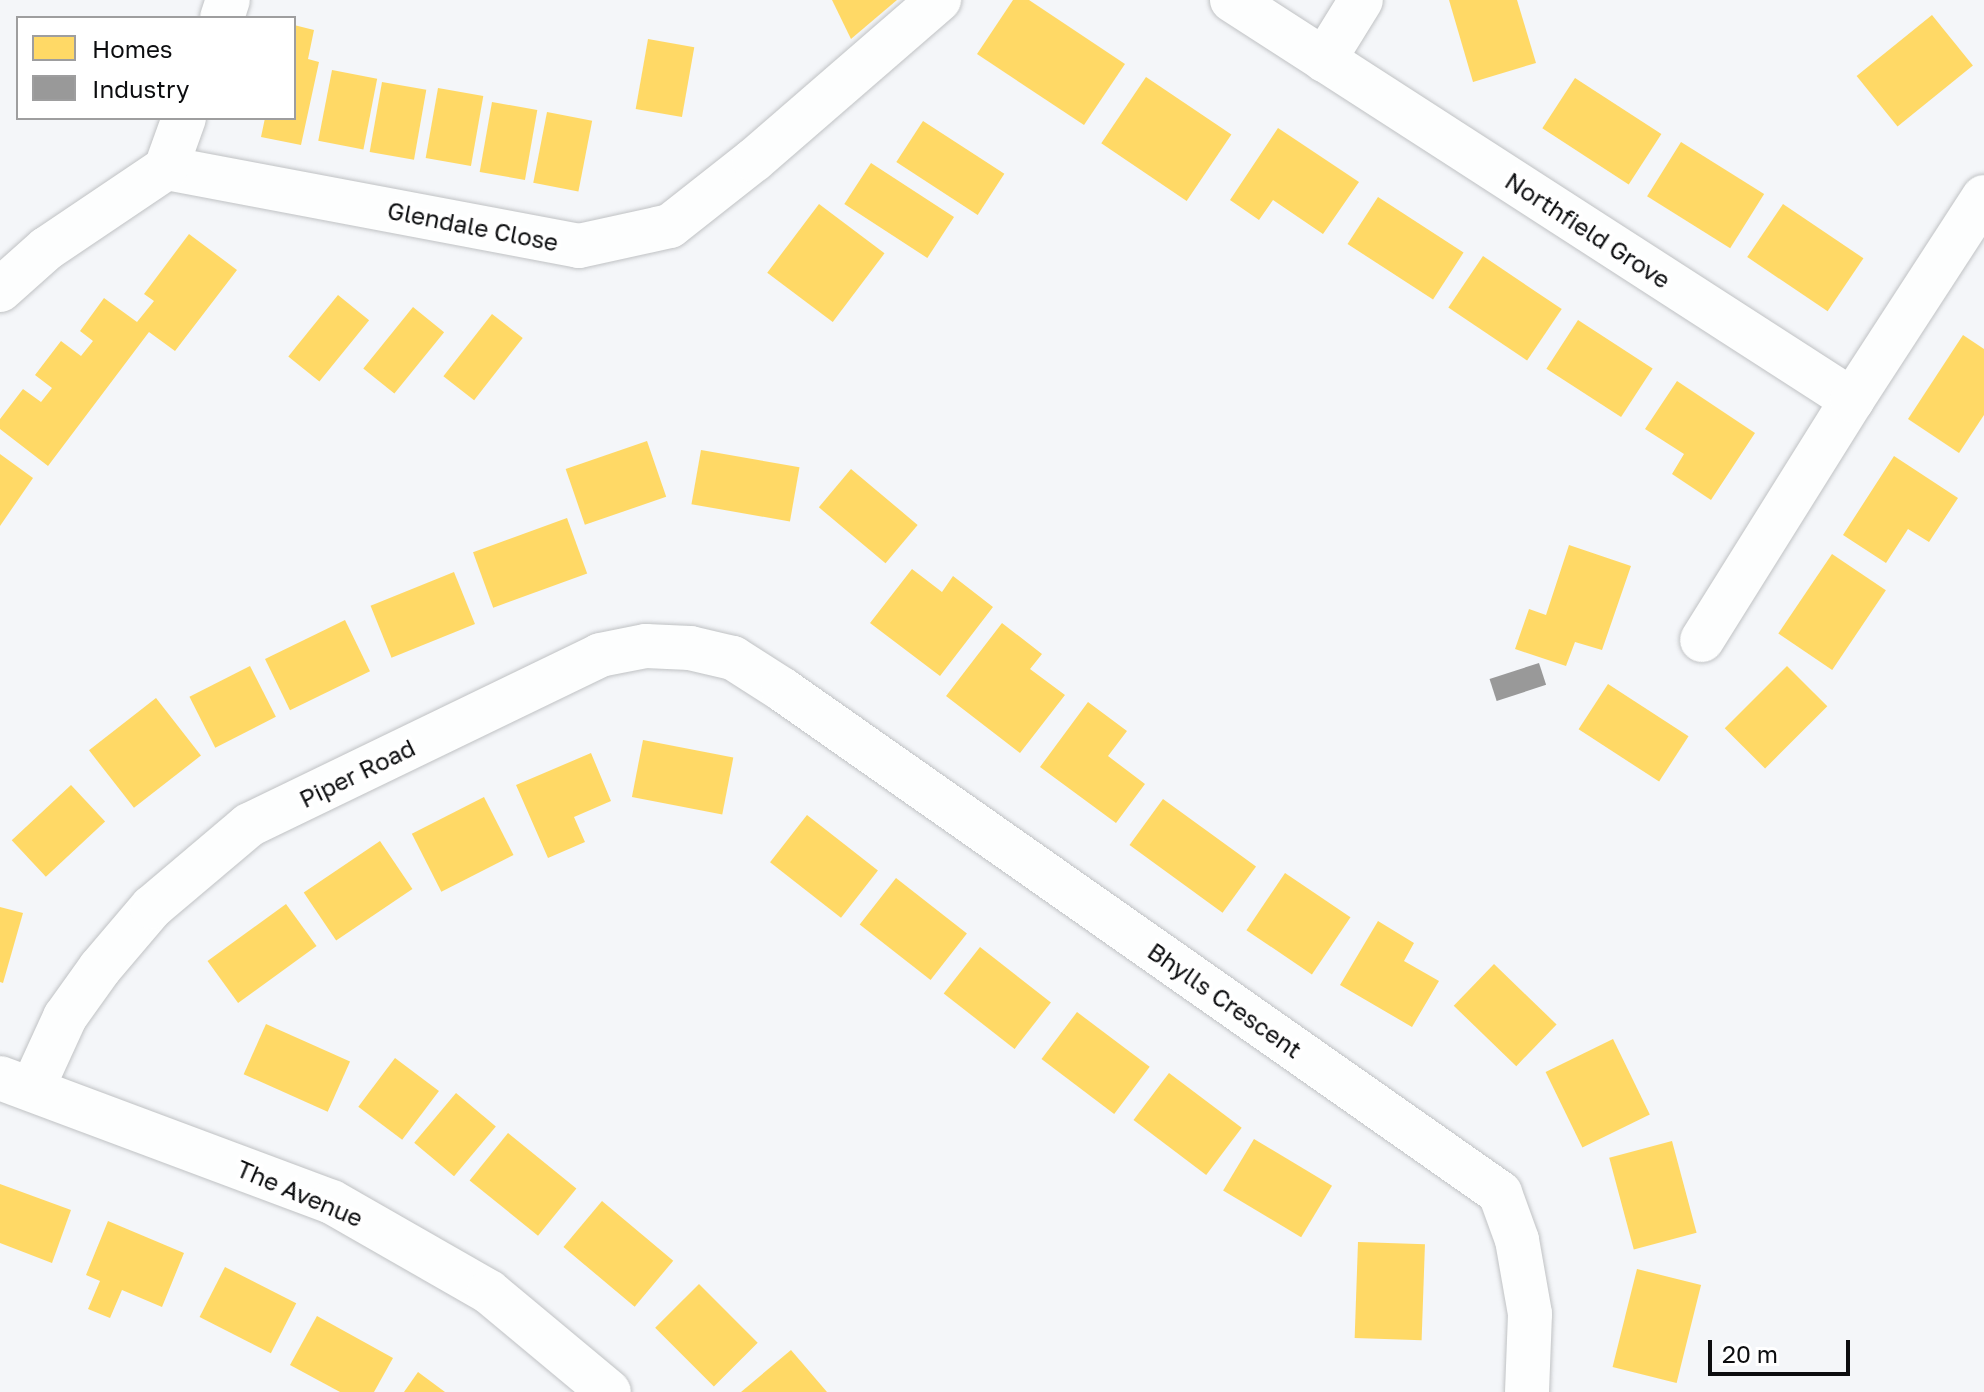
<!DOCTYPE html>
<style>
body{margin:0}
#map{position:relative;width:1984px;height:1392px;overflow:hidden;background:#f4f6f9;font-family:"Golos Text",sans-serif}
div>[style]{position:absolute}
.homes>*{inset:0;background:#ffd966;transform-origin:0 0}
.industry>*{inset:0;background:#999;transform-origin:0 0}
.roads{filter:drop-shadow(0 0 2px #c0c2c4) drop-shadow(0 0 2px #c0c2c4)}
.minor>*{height:44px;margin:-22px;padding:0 22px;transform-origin:22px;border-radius:22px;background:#fdfefe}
span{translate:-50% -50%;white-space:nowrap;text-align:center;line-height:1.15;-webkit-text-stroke:8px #fff;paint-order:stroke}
.street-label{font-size:24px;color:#0c0d0f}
.legend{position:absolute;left:16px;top:16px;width:280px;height:104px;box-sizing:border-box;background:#fff;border:2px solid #9e9e9f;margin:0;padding:10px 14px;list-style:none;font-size:24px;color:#0c0d0f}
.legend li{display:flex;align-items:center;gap:16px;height:40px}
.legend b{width:40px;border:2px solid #9e9e9f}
.scale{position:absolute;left:1708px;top:1340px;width:142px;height:36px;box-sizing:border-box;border:4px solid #0c0d0f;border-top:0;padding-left:10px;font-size:24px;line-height:28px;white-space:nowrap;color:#0c0d0f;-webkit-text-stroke:6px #fff;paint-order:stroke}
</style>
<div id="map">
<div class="homes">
<i style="clip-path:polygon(832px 0,897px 0,851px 39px)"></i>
<i style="clip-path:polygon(1013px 0,1029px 0,1125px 64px,1084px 125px,977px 54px)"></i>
<i style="clip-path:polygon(1449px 0,1517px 0,1536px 63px,1473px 82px)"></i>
<i style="left:1932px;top:15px;width:65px;height:97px;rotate:51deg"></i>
<i style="clip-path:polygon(294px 25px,314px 30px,308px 59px,319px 62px,301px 145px,261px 137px,265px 118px,294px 118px)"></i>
<i style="left:648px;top:39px;width:47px;height:71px;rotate:10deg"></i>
<i style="left:332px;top:70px;width:46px;height:72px;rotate:11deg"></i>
<i style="left:1146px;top:77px;width:103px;height:80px;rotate:34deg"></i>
<i style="left:1575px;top:78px;width:103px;height:60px;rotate:33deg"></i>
<i style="left:382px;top:82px;width:45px;height:71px;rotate:10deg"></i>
<i style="left:438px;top:88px;width:46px;height:71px;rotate:10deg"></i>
<i style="left:492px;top:102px;width:46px;height:71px;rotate:10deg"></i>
<i style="left:547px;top:112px;width:46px;height:72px;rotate:11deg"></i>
<i style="left:923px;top:121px;width:97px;height:49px;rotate:33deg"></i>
<i style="clip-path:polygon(1278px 128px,1359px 182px,1323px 234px,1273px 200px,1259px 220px,1230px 200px)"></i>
<i style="left:1681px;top:142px;width:98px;height:64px;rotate:32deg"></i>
<i style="left:871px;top:163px;width:99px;height:49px;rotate:33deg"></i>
<i style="left:1378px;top:197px;width:102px;height:56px;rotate:33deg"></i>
<i style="left:819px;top:204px;width:82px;height:86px;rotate:37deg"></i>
<i style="left:1783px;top:204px;width:97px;height:64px;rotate:34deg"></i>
<i style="clip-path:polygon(189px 234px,237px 270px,175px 351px,149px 332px,48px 466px,0 429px,0 419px,23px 389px,41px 402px,52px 388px,35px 375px,61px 341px,81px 356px,93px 341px,80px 331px,104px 298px,137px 322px,154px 301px,144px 294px)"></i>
<i style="left:1483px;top:256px;width:95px;height:62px;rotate:34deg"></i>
<i style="left:338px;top:295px;width:40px;height:79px;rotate:39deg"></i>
<i style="left:413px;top:307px;width:40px;height:79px;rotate:39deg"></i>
<i style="left:492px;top:314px;width:39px;height:79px;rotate:38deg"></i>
<i style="left:1578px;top:320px;width:89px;height:58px;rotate:33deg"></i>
<i style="clip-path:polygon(1963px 335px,1984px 349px,1984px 415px,1959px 453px,1908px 419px)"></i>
<i style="clip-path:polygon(1677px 381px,1755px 433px,1711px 500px,1672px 474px,1684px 454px,1645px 429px)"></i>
<i style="left:647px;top:441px;width:59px;height:86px;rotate:71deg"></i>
<i style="left:701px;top:450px;width:100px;height:55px;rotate:10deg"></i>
<i style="clip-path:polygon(0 454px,33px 478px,0 526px)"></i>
<i style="clip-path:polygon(1894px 456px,1958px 498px,1929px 542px,1908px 529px,1886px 563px,1843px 535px)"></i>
<i style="left:851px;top:469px;width:87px;height:50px;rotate:40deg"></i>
<i style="left:567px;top:518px;width:59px;height:100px;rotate:70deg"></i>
<i style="clip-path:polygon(1569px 545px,1631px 566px,1602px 650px,1575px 642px,1566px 666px,1515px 649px,1529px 609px,1546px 615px)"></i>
<i style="left:1832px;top:554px;width:65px;height:96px;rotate:34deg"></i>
<i style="clip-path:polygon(912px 569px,942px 592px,953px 576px,993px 607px,940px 676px,870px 623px)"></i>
<i style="left:454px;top:572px;width:56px;height:90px;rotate:68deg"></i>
<i style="left:345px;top:620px;width:57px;height:89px;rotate:64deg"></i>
<i style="clip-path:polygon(1002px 623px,1042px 654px,1030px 669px,1065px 695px,1020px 753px,946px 696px)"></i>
<i style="left:250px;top:666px;width:57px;height:68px;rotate:63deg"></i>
<i style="left:1787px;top:666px;width:57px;height:88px;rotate:45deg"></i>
<i style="left:1608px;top:684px;width:96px;height:54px;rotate:33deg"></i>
<i style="left:156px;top:698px;width:73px;height:85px;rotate:52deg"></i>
<i style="clip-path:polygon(1088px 702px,1127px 731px,1108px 756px,1145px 784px,1116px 823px,1040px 767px)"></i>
<i style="left:643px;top:740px;width:92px;height:58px;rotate:11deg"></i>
<i style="clip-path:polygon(591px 753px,611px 801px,574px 817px,585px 842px,548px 858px,516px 785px)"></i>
<i style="left:71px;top:785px;width:50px;height:81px;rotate:47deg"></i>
<i style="left:484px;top:797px;width:65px;height:81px;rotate:63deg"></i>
<i style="left:1163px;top:799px;width:115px;height:57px;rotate:36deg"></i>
<i style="left:807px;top:815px;width:90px;height:60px;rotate:38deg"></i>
<i style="left:380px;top:841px;width:58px;height:92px;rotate:56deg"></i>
<i style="left:1285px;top:873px;width:79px;height:69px;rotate:34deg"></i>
<i style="left:896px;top:878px;width:90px;height:59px;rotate:38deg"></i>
<i style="left:286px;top:904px;width:52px;height:97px;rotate:54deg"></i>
<i style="clip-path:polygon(0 907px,23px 913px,3px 983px,0 982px)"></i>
<i style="clip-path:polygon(1378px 921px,1414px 943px,1404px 961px,1439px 981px,1412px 1027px,1340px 985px)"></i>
<i style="left:980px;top:947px;width:90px;height:59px;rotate:38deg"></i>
<i style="left:1494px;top:964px;width:87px;height:58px;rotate:44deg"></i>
<i style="left:1077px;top:1012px;width:91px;height:59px;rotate:37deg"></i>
<i style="left:266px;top:1024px;width:92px;height:55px;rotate:24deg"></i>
<i style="left:1613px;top:1039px;width:84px;height:75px;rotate:64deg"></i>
<i style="left:395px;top:1058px;width:55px;height:61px;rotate:37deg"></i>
<i style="left:1169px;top:1073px;width:91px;height:59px;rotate:37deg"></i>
<i style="left:456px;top:1093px;width:52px;height:65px;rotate:40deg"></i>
<i style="left:508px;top:1133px;width:88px;height:61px;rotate:39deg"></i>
<i style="left:1254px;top:1139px;width:91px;height:60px;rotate:31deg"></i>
<i style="left:1672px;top:1141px;width:95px;height:65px;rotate:75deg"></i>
<i style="clip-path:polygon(0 1184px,71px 1210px,52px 1263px,0 1243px)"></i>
<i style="left:602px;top:1201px;width:93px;height:60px;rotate:40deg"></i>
<i style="clip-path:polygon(108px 1221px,184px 1253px,162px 1307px,122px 1290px,110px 1318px,88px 1309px,100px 1281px,86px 1275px)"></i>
<i style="left:1358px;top:1242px;width:67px;height:96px;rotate:2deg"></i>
<i style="left:225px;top:1267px;width:80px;height:56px;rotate:27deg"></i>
<i style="left:1637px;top:1269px;width:66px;height:101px;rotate:14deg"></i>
<i style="left:699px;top:1284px;width:83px;height:62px;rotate:45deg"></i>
<i style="clip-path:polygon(317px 1316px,393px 1358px,374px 1392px,340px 1392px,290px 1365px)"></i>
<i style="clip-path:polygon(791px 1350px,827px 1392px,741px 1392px)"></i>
<i style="clip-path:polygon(418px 1372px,445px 1392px,404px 1392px)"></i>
</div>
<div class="industry">
<i style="left:1539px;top:663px;width:23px;height:52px;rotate:72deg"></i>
</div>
<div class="roads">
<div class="minor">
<i style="left:1232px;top:0;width:738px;rotate:32.83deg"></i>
<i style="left:1852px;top:400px;width:283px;rotate:122deg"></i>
<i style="left:222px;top:18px;width:19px;rotate:-72deg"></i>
<i style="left:1324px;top:60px;width:70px;rotate:-58.3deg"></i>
<i style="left:166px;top:168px;width:420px;rotate:10.7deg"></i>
<i style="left:579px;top:246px;width:93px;rotate:-12.4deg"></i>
<i style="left:670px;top:226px;width:107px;rotate:-38.2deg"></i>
<i style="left:754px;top:160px;width:245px;rotate:-40.9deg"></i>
<i style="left:0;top:290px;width:62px;rotate:-41.7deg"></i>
<i style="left:46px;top:249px;width:145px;rotate:-34deg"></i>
<i style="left:166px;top:168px;width:53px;rotate:-70.2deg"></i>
<i style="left:1852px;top:400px;width:242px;rotate:-57deg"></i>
<i style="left:0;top:1078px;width:354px;rotate:20.5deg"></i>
<i style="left:332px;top:1202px;width:181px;rotate:29.8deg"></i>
<i style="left:489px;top:1292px;width:156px;rotate:39.8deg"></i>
<i style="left:33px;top:1087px;width:77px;rotate:-65.4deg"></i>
<i style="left:65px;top:1017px;width:60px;rotate:-54.5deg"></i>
<i style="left:100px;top:968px;width:80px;rotate:-49.6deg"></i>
<i style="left:152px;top:907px;width:127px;rotate:-40.2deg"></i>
<i style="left:249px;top:825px;width:390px;rotate:-25.8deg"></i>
<i style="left:600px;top:655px;width:47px;rotate:-11.1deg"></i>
<i style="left:646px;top:646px;width:44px;rotate:2.6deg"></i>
<i style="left:690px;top:648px;width:44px;rotate:13.1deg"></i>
<i style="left:733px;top:658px;width:59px;rotate:32.6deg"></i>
<i style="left:783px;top:690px;width:876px;rotate:35.05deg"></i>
<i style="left:1500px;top:1193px;width:50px;rotate:70.1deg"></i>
<i style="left:1517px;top:1240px;width:75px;rotate:80deg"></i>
<i style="left:1530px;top:1314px;width:78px;rotate:92.2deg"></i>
</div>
</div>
<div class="street-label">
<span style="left:473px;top:226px;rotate:11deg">Glendale Close</span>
<span style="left:1588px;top:230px;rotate:33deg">Northfield Grove</span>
<span style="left:357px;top:773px;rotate:-26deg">Piper Road</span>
<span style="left:1225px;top:1000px;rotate:35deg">Bhylls Crescent</span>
<span style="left:300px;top:1193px;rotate:23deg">The Avenue</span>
</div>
<ul class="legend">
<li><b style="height:22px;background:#ffd966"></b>Homes</li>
<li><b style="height:22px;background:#999"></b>Industry</li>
</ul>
<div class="scale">20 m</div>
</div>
